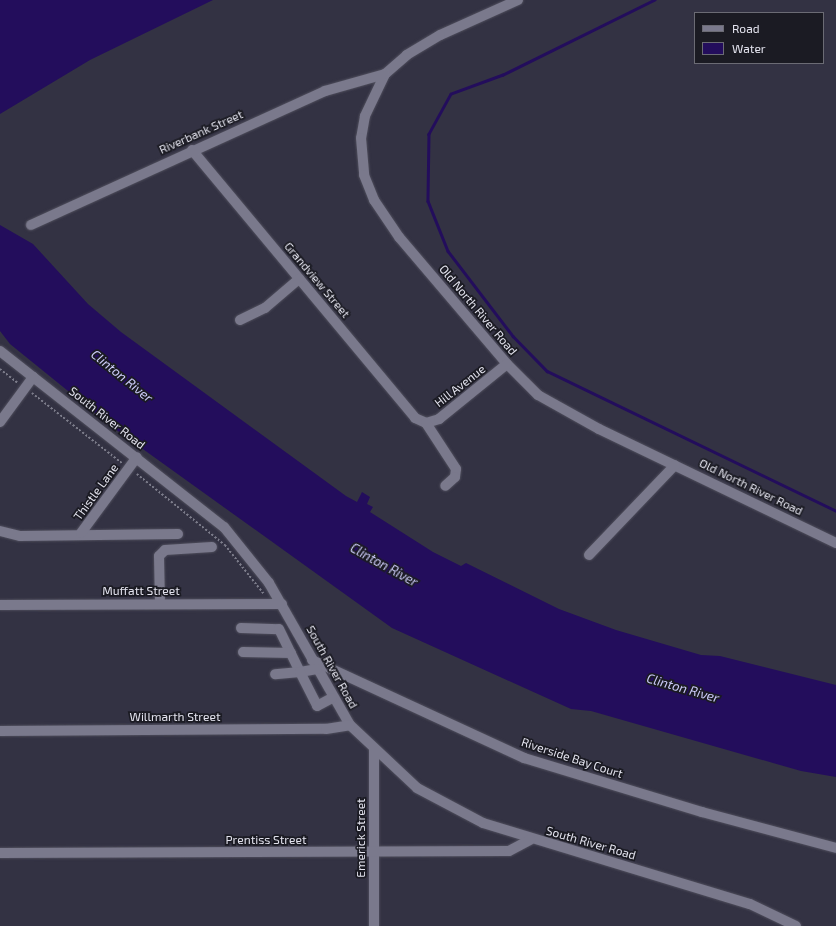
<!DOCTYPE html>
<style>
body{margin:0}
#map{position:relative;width:836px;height:926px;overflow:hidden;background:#333243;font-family:"Exo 2",sans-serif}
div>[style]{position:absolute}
.water>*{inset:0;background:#230d5c}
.stream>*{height:2.5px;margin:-1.25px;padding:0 1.25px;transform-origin:1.25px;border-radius:1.25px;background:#230d5c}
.path>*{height:1.5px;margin-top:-0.75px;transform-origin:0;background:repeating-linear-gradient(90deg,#7c7c8a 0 2px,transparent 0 4px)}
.roads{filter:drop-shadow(0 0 1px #4f4e5c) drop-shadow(0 0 1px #4f4e5c)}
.minor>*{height:10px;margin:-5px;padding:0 5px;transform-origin:5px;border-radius:5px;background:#7a798c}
span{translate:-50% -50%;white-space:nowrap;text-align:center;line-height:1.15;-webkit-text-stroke:3.5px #1b1b23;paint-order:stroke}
.street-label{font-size:12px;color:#e3e3ee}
.water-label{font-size:13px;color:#cccbf9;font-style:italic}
.legend{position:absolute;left:694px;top:12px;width:130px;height:52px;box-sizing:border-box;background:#1b1b23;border:1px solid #6b6b74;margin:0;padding:5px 7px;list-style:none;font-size:12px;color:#e3e3ee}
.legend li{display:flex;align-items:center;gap:8px;height:20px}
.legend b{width:20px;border:1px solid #6b6b74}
</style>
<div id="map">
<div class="water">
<i style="clip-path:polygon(0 0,213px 0,90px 60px,0 114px)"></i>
<i style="clip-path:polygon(0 225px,33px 244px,88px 304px,121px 332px,346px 496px,357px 502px,362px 492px,370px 497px,367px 504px,373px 507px,370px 512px,433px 552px,461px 566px,466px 563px,559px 609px,616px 630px,701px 655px,720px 656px,836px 685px,836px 777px,801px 771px,591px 711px,571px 709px,392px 628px,115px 429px,10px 344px,0 331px)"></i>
</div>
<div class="stream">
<i style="left:655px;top:0;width:169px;rotate:153.7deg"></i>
<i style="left:503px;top:75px;width:55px;rotate:159.9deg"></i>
<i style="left:451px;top:94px;width:46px;rotate:118.8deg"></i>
<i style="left:429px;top:134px;width:67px;rotate:90.9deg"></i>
<i style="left:428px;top:201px;width:54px;rotate:68.2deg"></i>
<i style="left:448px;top:251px;width:107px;rotate:52.6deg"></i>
<i style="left:513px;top:336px;width:49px;rotate:45.8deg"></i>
<i style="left:547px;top:371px;width:321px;rotate:25.8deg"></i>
</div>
<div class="path">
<i style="left:0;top:369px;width:23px;rotate:38deg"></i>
<i style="left:32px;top:393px;width:114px;rotate:37.9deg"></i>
<i style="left:137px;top:474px;width:113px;rotate:38.9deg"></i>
<i style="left:225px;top:545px;width:63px;rotate:51.5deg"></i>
</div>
<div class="roads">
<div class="minor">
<i style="left:518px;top:0;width:85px;rotate:155.8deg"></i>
<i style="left:440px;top:35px;width:39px;rotate:149deg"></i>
<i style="left:407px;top:55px;width:29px;rotate:139deg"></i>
<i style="left:385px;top:74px;width:47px;rotate:115.5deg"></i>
<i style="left:365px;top:116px;width:22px;rotate:100deg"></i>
<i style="left:361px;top:138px;width:37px;rotate:85deg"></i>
<i style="left:364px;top:175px;width:27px;rotate:68deg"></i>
<i style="left:374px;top:200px;width:45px;rotate:56deg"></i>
<i style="left:399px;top:237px;width:167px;rotate:49.6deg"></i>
<i style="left:507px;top:364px;width:44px;rotate:45deg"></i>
<i style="left:538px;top:395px;width:70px;rotate:29.1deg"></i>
<i style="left:599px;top:429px;width:263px;rotate:25.7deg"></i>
<i style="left:192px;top:150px;width:349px;rotate:50.2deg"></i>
<i style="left:415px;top:418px;width:12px;rotate:24deg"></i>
<i style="left:31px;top:225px;width:323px;rotate:-24.5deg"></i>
<i style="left:325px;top:91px;width:62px;rotate:-15.8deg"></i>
<i style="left:240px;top:320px;width:28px;rotate:-26deg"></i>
<i style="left:265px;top:308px;width:45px;rotate:-40.5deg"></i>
<i style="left:0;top:351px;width:285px;rotate:38.2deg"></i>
<i style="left:224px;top:527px;width:72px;rotate:51.2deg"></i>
<i style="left:269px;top:583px;width:163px;rotate:60.3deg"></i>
<i style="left:350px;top:725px;width:92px;rotate:43.2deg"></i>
<i style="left:417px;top:788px;width:75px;rotate:27.9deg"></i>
<i style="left:483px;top:823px;width:279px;rotate:16.9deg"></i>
<i style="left:750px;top:904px;width:51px;rotate:25.6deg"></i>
<i style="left:0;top:422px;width:56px;rotate:-53.7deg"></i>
<i style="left:426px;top:423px;width:14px;rotate:-17deg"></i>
<i style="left:439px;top:419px;width:87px;rotate:-39deg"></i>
<i style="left:426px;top:423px;width:55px;rotate:56.9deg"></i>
<i style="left:456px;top:469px;width:8px;rotate:97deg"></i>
<i style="left:455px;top:477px;width:13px;rotate:138deg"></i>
<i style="left:0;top:531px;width:21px;rotate:14deg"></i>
<i style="left:20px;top:536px;width:158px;rotate:-0.7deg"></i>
<i style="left:81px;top:533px;width:94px;rotate:-53.6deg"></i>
<i style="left:589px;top:555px;width:124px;rotate:-46.3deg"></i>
<i style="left:160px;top:604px;width:48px;rotate:-91.2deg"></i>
<i style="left:159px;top:556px;width:8px;rotate:-45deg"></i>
<i style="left:165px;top:550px;width:47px;rotate:-3.7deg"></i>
<i style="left:0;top:605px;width:282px;rotate:-0.2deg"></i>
<i style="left:241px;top:628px;width:38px;rotate:2deg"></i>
<i style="left:279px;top:629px;width:48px;rotate:64deg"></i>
<i style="left:300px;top:672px;width:25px;rotate:175deg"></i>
<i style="left:243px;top:652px;width:48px;rotate:1.2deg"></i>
<i style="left:312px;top:660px;width:234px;rotate:24.8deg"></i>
<i style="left:524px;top:758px;width:186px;rotate:16.9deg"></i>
<i style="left:702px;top:812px;width:139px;rotate:15deg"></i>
<i style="left:317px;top:669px;width:17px;rotate:170deg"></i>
<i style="left:300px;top:672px;width:38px;rotate:63deg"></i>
<i style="left:317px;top:706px;width:17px;rotate:-28deg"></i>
<i style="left:0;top:731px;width:326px;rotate:-0.4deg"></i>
<i style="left:326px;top:729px;width:24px;rotate:-9deg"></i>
<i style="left:374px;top:750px;width:176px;rotate:90deg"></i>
<i style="left:0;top:853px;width:509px;rotate:-0.23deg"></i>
<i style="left:509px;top:851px;width:24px;rotate:-28deg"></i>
</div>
</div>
<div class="street-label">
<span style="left:201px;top:132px;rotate:-24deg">Riverbank Street</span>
<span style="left:317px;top:280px;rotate:50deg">Grandview Street</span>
<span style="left:478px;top:310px;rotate:50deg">Old North River Road</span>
<span style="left:460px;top:386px;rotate:-38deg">Hill Avenue</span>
<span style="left:107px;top:418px;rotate:38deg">South River Road</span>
<span style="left:751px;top:487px;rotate:26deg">Old North River Road</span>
<span style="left:96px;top:492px;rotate:-54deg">Thistle Lane</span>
<span style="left:141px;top:591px">Muffatt Street</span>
<span style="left:332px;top:667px;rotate:61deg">South River Road</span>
<span style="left:175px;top:717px">Willmarth Street</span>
<span style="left:572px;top:758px;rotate:18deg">Riverside Bay Court</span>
<span style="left:361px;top:838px;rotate:-90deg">Emerick Street</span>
<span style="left:266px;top:840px">Prentiss Street</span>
<span style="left:591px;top:843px;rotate:16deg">South River Road</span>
</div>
<div class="water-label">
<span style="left:122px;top:376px;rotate:39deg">Clinton River</span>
<span style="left:384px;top:565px;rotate:29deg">Clinton River</span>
<span style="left:683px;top:688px;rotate:16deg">Clinton River</span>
</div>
<ul class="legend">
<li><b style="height:5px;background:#7a798c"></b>Road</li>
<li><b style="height:11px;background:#230d5c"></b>Water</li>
</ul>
</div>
